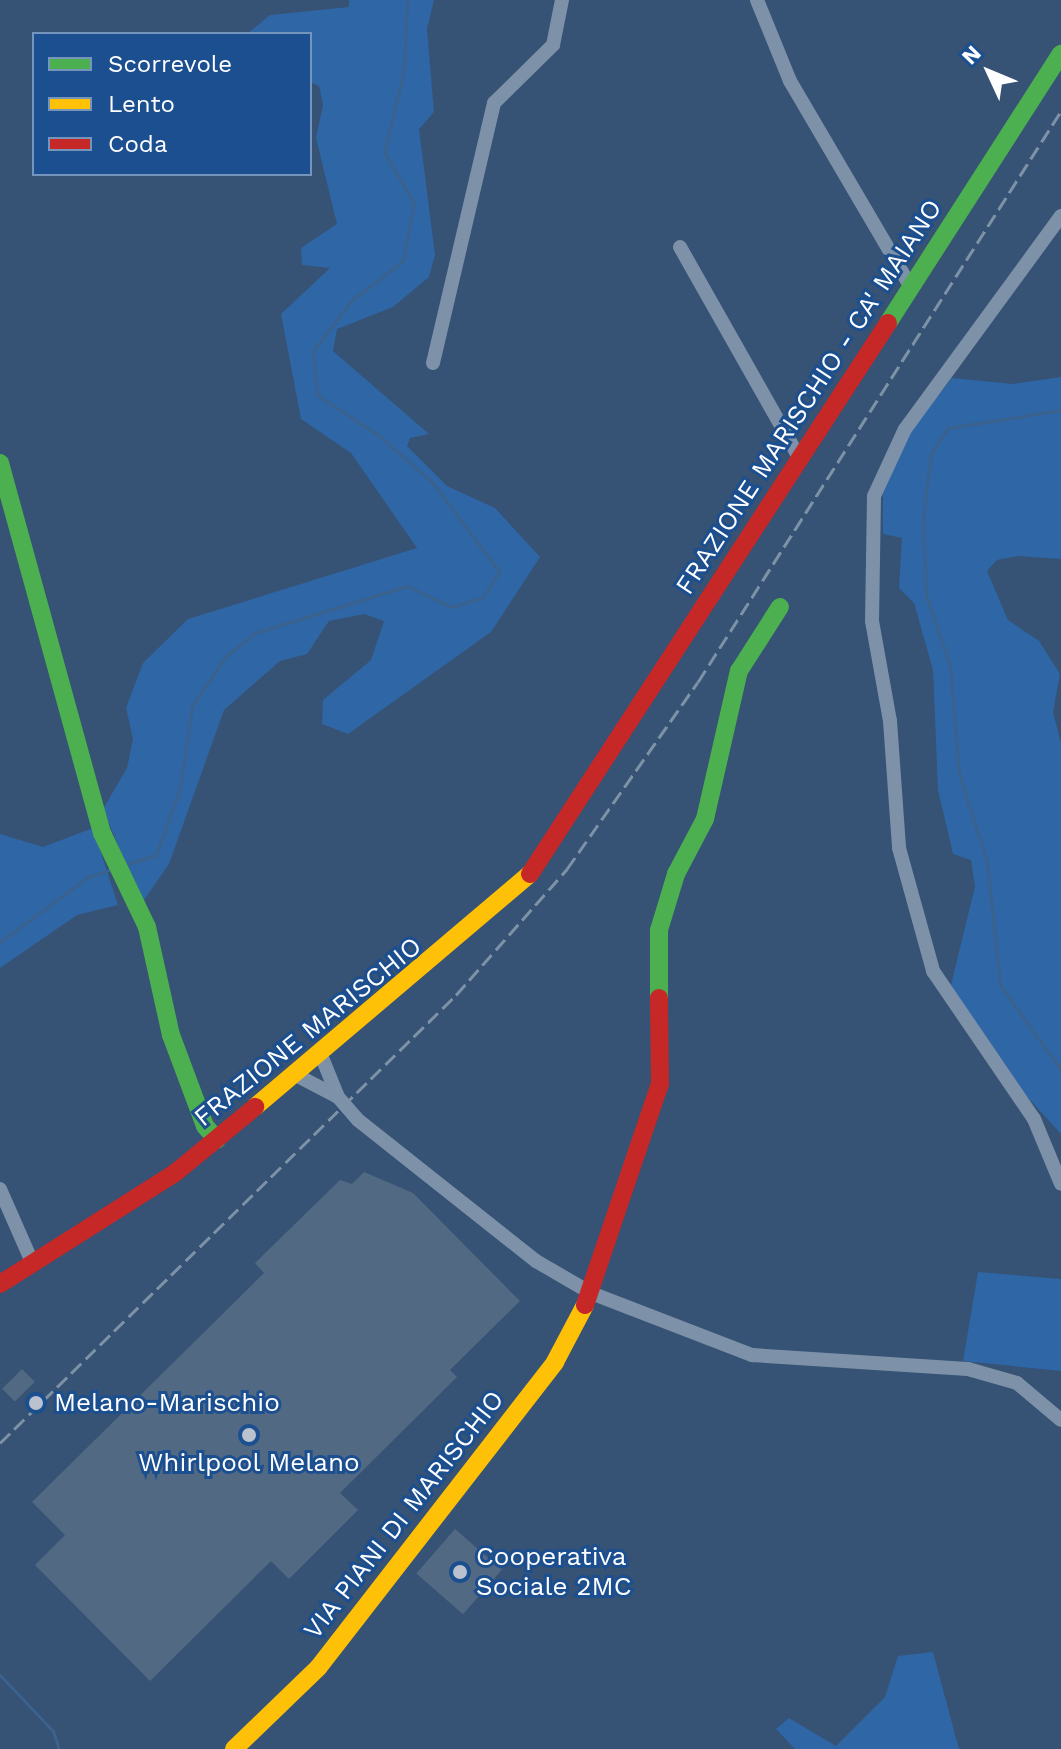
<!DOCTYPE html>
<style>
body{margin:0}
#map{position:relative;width:1061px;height:1749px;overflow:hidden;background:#365274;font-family:"Work Sans",sans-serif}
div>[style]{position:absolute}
.green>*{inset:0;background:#2f66a5}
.stream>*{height:3px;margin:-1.5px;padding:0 1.5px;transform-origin:1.5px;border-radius:1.5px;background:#3b618d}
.building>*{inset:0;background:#526984;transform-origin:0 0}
.street>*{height:14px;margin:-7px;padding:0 7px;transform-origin:7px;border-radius:7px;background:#7d92a8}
.fast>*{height:18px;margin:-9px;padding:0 9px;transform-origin:9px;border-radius:9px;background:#4caf50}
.slow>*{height:18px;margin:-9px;padding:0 9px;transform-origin:9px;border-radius:9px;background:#ffc107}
.jam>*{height:18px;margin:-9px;padding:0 9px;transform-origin:9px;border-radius:9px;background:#c62828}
.rail>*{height:3px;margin-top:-1.5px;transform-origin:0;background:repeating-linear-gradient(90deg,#7e92a7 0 14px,transparent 0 20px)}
.dots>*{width:22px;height:22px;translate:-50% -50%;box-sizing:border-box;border:4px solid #1b4f8f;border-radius:50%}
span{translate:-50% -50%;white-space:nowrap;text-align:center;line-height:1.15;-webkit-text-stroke:6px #1b4f8f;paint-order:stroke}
.street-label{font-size:26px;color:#fff}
.poi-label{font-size:26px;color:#fff}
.left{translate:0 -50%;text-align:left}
.legend{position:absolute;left:32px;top:32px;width:280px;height:144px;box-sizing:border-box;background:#1b4f8f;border:2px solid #7695bc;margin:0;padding:10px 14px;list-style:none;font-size:24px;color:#fff}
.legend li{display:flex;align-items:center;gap:16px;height:40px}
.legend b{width:40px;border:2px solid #7695bc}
.north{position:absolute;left:949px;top:32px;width:80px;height:80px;-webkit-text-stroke:6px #1b4f8f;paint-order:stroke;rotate:314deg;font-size:22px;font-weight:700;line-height:32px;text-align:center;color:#fff}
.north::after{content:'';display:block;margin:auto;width:28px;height:36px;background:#fff;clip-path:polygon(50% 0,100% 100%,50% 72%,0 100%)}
</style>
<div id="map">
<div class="green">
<i style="clip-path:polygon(349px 0,434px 0,427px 29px,434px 112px,419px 129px,435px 255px,429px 277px,393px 307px,337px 329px,333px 351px,429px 434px,410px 438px,407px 446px,447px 486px,495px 508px,540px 557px,491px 632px,348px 734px,322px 724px,323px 700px,371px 660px,384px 621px,364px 614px,329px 621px,307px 654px,280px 661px,224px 710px,169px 864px,142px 903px,103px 809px,127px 768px,133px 739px,126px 708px,143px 663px,188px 619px,417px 548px,351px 453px,301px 419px,281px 314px,330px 268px,302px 265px,301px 248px,337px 224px,316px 138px,323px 105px,319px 86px,310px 82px,310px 34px,247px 34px,270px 15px,349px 7px)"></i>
<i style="clip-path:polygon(1061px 377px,1061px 559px,1018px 556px,997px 560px,987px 571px,1008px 620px,1039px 641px,1060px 674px,1053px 712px,1061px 743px,1061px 1134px,1010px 1078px,951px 985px,975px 886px,971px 860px,953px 854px,938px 790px,933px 670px,914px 603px,899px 588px,902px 538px,883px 534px,883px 493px,900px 444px,952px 378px,1013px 384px)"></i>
<i style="clip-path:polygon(93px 828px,118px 905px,77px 915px,0 968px,0 834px,43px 847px)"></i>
<i style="clip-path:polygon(978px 1272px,1061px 1279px,1061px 1371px,963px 1361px)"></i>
<i style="clip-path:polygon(933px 1652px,959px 1749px,795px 1749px,776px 1729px,789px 1718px,836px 1746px,885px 1697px,898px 1656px)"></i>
</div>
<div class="stream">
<i style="left:1061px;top:410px;width:114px;rotate:170.9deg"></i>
<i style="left:948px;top:428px;width:30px;rotate:124deg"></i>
<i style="left:931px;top:453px;width:66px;rotate:96.9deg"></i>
<i style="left:923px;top:519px;width:76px;rotate:87.7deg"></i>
<i style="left:926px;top:595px;width:75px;rotate:71.3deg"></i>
<i style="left:950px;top:666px;width:108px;rotate:85.2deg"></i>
<i style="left:959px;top:774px;width:91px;rotate:72.2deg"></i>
<i style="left:987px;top:861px;width:125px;rotate:84deg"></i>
<i style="left:1000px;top:985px;width:105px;rotate:54.3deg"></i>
<i style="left:124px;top:865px;width:34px;rotate:-17deg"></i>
<i style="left:156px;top:855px;width:71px;rotate:-70.3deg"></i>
<i style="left:180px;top:788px;width:83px;rotate:-81.7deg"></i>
<i style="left:192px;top:706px;width:59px;rotate:-56deg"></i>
<i style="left:225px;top:657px;width:38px;rotate:-39deg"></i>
<i style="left:255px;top:633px;width:159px;rotate:-17.2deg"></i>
<i style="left:407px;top:586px;width:50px;rotate:25deg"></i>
<i style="left:452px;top:607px;width:33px;rotate:-18deg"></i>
<i style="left:483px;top:597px;width:31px;rotate:-58deg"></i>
<i style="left:499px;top:571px;width:110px;rotate:-126.9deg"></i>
<i style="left:433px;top:483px;width:69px;rotate:-138.5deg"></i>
<i style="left:381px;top:437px;width:77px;rotate:-146.7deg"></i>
<i style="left:317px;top:395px;width:44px;rotate:-95.2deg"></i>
<i style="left:313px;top:351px;width:64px;rotate:-52.6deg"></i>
<i style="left:352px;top:300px;width:64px;rotate:-37.4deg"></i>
<i style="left:403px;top:261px;width:59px;rotate:-79.3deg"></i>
<i style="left:414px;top:203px;width:59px;rotate:-120.5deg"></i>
<i style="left:384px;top:152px;width:84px;rotate:-76.3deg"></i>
<i style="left:404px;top:70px;width:70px;rotate:-87.5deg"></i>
<i style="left:0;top:942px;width:109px;rotate:-36.5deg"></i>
<i style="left:88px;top:877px;width:23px;rotate:-18deg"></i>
<i style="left:0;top:1675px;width:77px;rotate:46.6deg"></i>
<i style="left:53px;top:1731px;width:19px;rotate:72deg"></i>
</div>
<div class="building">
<i style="clip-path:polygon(364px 1172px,413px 1193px,520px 1301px,450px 1370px,457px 1377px,340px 1493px,358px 1510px,289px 1579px,271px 1561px,150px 1681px,35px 1565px,65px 1535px,32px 1502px,264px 1273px,255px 1263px,340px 1180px,352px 1184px)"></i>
<i style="left:22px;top:1369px;width:18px;height:28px;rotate:45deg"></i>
<i style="left:455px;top:1529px;width:62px;height:59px;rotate:41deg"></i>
</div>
<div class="street">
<i style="left:757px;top:0;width:87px;rotate:67.8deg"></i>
<i style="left:790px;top:81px;width:239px;rotate:59.6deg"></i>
<i style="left:1061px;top:216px;width:264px;rotate:126.2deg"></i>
<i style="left:905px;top:429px;width:74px;rotate:114.8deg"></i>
<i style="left:874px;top:496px;width:125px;rotate:90.9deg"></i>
<i style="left:872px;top:621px;width:102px;rotate:79.8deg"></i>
<i style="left:890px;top:721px;width:127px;rotate:85.9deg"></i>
<i style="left:899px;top:848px;width:128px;rotate:74.5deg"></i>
<i style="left:933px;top:971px;width:179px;rotate:55.7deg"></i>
<i style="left:1034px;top:1119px;width:70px;rotate:67.4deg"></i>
<i style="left:680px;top:247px;width:244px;rotate:60.5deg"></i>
<i style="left:433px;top:363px;width:267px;rotate:-76.8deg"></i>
<i style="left:494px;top:103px;width:83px;rotate:-44.5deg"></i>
<i style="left:553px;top:45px;width:46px;rotate:-78.7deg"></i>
<i style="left:321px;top:1055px;width:45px;rotate:68deg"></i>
<i style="left:338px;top:1097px;width:30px;rotate:49deg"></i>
<i style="left:358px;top:1120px;width:227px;rotate:38.4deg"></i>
<i style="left:536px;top:1261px;width:64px;rotate:30.2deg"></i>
<i style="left:591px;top:1293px;width:173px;rotate:21.1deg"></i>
<i style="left:752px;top:1355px;width:216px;rotate:3.7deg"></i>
<i style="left:968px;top:1369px;width:51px;rotate:15.9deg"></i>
<i style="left:1017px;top:1383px;width:57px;rotate:40.1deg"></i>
<i style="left:296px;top:1075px;width:47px;rotate:27.6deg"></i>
<i style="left:0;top:1189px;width:82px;rotate:66.3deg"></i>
</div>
<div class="fast">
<i style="left:888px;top:323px;width:320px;rotate:-57.3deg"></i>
<i style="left:0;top:463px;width:384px;rotate:74.6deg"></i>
<i style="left:102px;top:833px;width:104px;rotate:64.4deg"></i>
<i style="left:147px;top:927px;width:111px;rotate:77.5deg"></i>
<i style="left:171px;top:1035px;width:97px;rotate:69.5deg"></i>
<i style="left:205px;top:1126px;width:18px;rotate:49deg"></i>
<i style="left:659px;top:998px;width:68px;rotate:-90deg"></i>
<i style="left:659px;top:930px;width:59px;rotate:-73.1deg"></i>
<i style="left:676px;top:874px;width:62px;rotate:-62.2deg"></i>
<i style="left:705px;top:819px;width:152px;rotate:-77.1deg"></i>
<i style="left:739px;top:671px;width:76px;rotate:-57.4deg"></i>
</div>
<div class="slow">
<i style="left:255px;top:1107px;width:360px;rotate:-40.3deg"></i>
<i style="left:234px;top:1749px;width:117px;rotate:-44deg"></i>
<i style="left:318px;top:1668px;width:387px;rotate:-52.2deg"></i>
<i style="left:555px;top:1362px;width:64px;rotate:-62.2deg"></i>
</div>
<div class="jam">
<i style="left:530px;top:874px;width:657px;rotate:-56.99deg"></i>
<i style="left:0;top:1284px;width:207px;rotate:-32.4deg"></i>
<i style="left:175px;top:1173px;width:104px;rotate:-39.5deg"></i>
<i style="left:585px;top:1305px;width:233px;rotate:-71.3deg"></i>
<i style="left:660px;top:1084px;width:86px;rotate:-90.7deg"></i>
</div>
<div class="rail">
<i style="left:0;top:1443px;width:639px;rotate:-44.49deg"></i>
<i style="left:456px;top:995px;width:168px;rotate:-48.6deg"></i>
<i style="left:567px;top:869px;width:228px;rotate:-55deg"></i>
<i style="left:698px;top:682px;width:677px;rotate:-57.55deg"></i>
</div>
<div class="dots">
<i style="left:36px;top:1403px;background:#b9c2ce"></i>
<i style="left:249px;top:1435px;background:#b9c2ce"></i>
<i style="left:460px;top:1572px;background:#b9c2ce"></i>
</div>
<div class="street-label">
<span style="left:809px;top:397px;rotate:-57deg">FRAZIONE MARISCHIO - CA' MAIANO</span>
<span style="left:308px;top:1032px;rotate:-39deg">FRAZIONE MARISCHIO</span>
<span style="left:404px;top:1515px;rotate:-52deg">VIA PIANI DI MARISCHIO</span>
</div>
<div class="poi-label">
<span class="left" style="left:54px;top:1403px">Melano-Marischio</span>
<span style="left:249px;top:1463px">Whirlpool Melano</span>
<span class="left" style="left:476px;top:1572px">Cooperativa<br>Sociale 2MC</span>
</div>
<ul class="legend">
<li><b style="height:10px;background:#4caf50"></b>Scorrevole</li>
<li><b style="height:10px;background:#ffc107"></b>Lento</li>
<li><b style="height:10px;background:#c62828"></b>Coda</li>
</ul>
<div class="north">N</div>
</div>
